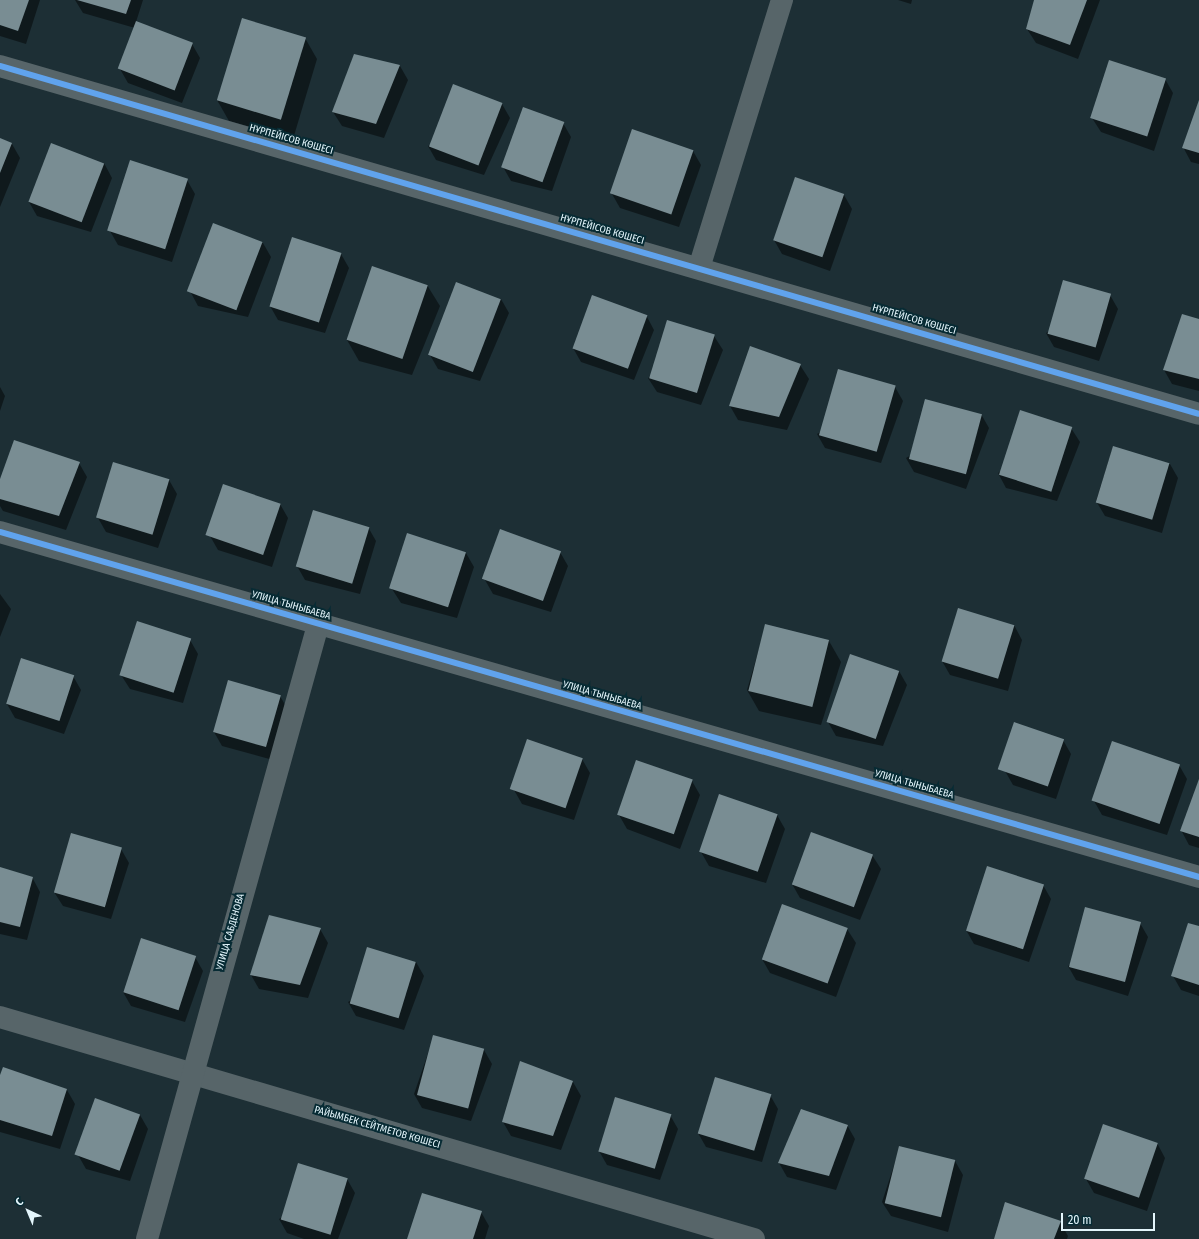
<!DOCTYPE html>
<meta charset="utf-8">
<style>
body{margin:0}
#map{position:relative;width:1199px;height:1239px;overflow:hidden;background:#1d2f35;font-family:"Fira Sans Condensed",sans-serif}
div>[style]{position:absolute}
.shadow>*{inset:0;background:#0007}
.building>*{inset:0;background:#798d93;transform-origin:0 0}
.minor>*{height:22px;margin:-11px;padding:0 11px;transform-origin:11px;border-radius:11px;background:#576569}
.cycleway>*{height:6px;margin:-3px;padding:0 3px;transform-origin:3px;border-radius:3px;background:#60a3ed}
span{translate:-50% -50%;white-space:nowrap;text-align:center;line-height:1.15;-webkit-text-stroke:4px #072b34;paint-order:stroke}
.street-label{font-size:10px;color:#e4f6fc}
.north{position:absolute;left:8px;top:1191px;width:40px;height:40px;-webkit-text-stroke:3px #072b34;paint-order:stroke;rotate:316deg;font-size:11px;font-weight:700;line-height:16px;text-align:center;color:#e4f6fc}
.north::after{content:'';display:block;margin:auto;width:14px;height:18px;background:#e4f6fc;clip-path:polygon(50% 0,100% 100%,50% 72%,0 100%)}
.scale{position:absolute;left:1061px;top:1213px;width:94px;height:18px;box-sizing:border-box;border:2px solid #e4f6fc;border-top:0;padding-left:5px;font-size:12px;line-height:14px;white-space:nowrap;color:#e4f6fc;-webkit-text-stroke:3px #072b34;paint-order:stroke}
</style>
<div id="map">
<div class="shadow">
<i style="clip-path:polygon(0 0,40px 0,26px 44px,0 36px)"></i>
<i style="clip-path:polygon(75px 0,143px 0,136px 22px,192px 44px,200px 58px,182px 103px,128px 83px,120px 69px,135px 28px,83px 13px)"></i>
<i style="clip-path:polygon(898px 0,912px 0,911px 4px)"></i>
<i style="clip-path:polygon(1035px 0,1100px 0,1078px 59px,1036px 43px,1027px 29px)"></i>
<i style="clip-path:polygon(305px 38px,317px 59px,293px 139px,229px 121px,217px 100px)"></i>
<i style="clip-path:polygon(400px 66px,408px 80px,384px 138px,342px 126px,333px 112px)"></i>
<i style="clip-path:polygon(1165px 79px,1173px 93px,1154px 151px,1101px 132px,1092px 118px)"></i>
<i style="clip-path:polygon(1199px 103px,1199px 164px,1191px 162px,1183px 147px)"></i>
<i style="clip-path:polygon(502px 104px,510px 118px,484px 175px,436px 160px,428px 146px)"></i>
<i style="clip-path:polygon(563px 123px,571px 137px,552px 191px,511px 181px,503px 167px)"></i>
<i style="clip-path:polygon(0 139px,12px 144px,20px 158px,0 207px)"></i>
<i style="clip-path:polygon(693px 151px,701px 165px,679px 227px,620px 208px,612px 194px)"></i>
<i style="clip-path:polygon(104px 163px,112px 178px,91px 232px,37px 216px,29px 202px)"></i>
<i style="clip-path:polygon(795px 178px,844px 195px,852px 209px,830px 271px,782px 254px,774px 240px)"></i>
<i style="clip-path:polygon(187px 180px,195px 194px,172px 262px,118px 245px,110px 231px)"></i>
<i style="clip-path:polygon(214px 225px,263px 243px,271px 257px,248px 317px,198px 306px,190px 291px)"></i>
<i style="clip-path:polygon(341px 254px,349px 268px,325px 333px,278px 320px,270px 306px)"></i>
<i style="clip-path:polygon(427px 285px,440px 306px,412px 375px,359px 361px,347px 340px)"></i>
<i style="clip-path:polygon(1110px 295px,1118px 309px,1099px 361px,1054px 347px,1046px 333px)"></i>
<i style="clip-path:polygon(501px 299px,509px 313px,480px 381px,438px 369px,430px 355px)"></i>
<i style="clip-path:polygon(646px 315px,654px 330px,634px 380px,581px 362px,573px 348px)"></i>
<i style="clip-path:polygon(1199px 320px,1199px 391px,1172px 384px,1164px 370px)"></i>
<i style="clip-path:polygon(714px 336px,723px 350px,701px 405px,657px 392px,648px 378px)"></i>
<i style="clip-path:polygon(800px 365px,809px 379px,787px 430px,738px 420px,730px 406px)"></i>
<i style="clip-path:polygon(0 387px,5px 396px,0 411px)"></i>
<i style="clip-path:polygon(895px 387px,903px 401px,881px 463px,825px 448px,817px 434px)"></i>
<i style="clip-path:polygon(981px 414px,989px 428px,966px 489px,914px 472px,906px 458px)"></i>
<i style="clip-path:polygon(1071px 428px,1080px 442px,1057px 501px,1006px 488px,998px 473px)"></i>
<i style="clip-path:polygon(1113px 447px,1170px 464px,1178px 478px,1162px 533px,1105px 516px,1096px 501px)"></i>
<i style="clip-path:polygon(79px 463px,87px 477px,66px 530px,3px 511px,0 506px,0 482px)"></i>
<i style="clip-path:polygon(114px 463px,169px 480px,177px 494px,158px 548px,106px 532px,98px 518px)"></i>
<i style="clip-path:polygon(280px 504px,288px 518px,272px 567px,218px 550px,210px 536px)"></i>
<i style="clip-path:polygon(368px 527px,376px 541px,360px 594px,305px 580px,297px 566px)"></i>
<i style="clip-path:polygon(560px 552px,568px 566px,551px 612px,493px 594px,485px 580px)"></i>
<i style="clip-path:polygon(466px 553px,474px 567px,457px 618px,401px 603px,392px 589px)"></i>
<i style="clip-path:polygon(0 594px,11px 609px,0 637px)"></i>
<i style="clip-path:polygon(766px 625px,829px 641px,841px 662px,821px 725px,759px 711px,747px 690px)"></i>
<i style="clip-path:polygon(1014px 625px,1022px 640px,1008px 691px,950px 675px,942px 661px)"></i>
<i style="clip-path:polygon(190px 640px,198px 654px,183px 703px,130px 689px,121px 675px)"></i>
<i style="clip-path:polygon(899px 671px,907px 685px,883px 746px,836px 736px,828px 722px)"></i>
<i style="clip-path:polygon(73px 676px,81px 690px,64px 734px,15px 718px,7px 704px)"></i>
<i style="clip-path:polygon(280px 696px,288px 710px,273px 760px,222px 746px,214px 732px)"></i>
<i style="clip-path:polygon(1063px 740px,1071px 754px,1056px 799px,1013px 785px,1005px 771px)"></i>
<i style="clip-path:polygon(582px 759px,590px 773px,574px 820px,522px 804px,514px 790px)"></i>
<i style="clip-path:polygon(1179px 765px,1187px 779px,1167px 835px,1102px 815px,1094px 801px)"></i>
<i style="clip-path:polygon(692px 781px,700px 795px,680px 849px,627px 829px,619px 815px)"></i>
<i style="clip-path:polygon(1199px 781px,1199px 848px,1189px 845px,1181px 830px)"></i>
<i style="clip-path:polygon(777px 815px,785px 829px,766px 883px,709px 866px,701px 852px)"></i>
<i style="clip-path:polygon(121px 849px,129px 863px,111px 919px,63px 906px,54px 892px)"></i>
<i style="clip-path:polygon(872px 855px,881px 869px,860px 920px,800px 898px,792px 884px)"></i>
<i style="clip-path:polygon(0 868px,32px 877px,40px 892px,27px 940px,0 934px)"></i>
<i style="clip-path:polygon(1043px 885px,1051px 899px,1029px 962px,974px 944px,966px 930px)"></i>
<i style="clip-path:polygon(270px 917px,320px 929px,328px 943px,308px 998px,259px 989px,251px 975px)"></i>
<i style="clip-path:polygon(1140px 923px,1148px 937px,1128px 996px,1076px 980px,1068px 966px)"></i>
<i style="clip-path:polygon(1199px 927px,1199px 996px,1181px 990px,1173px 976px)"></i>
<i style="clip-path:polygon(847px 929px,856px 943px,836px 997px,770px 973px,762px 959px)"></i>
<i style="clip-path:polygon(195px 957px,203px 971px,185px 1022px,131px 1006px,123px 992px)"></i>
<i style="clip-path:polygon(416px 962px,424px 976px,404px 1030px,356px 1016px,348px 1002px)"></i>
<i style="clip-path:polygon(434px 1036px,484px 1050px,492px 1064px,471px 1121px,422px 1108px,414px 1094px)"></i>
<i style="clip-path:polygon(4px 1069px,67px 1090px,75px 1104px,60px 1149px,0 1132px,0 1078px)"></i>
<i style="clip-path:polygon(573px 1082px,581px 1096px,561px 1150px,511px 1136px,503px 1122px)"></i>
<i style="clip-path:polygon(770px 1095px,778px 1109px,762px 1162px,706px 1147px,698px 1133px)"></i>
<i style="clip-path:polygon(96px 1099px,140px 1115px,148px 1129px,130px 1181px,86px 1169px,78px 1155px)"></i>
<i style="clip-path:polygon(670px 1115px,678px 1129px,660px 1180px,607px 1165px,599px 1151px)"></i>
<i style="clip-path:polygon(847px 1125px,855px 1139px,836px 1190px,787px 1177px,779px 1163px)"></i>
<i style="clip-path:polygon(1157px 1143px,1165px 1158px,1147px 1211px,1094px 1193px,1086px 1179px)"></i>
<i style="clip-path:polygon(900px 1147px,955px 1161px,963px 1175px,948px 1232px,891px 1216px,882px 1202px)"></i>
<i style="clip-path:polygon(347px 1179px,355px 1193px,338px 1239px,304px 1239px,287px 1233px,279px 1219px)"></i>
<i style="clip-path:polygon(481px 1212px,489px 1226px,485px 1239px,408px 1239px)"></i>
<i style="clip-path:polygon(1060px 1222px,1068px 1236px,1067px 1239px,995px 1239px)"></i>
</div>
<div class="building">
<i style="clip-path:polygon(0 0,29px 0,18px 31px,0 25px)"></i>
<i style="clip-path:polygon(77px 0,131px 0,126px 14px)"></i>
<i style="clip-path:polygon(1034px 0,1087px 0,1070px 45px,1026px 29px)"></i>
<i style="left:242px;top:18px;width:67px;height:86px;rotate:17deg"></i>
<i style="left:136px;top:21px;width:61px;height:51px;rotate:21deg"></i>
<i style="clip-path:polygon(354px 54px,400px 65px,376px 124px,332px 112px)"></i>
<i style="left:1109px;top:60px;width:60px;height:61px;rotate:18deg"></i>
<i style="left:453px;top:84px;width:53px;height:67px;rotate:21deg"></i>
<i style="clip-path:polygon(1199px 100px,1199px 153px,1182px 148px)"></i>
<i style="left:523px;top:107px;width:44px;height:64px;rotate:20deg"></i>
<i style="left:632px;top:129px;width:65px;height:68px;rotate:19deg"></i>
<i style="clip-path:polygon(0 138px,12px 143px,0 173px)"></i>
<i style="left:51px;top:143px;width:57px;height:63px;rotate:21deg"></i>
<i style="left:130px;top:160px;width:61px;height:74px;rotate:18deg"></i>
<i style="left:795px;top:177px;width:52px;height:67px;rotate:19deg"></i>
<i style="left:213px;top:223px;width:53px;height:73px;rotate:21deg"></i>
<i style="left:292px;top:237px;width:52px;height:73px;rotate:18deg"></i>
<i style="left:372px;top:266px;width:59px;height:78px;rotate:19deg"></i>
<i style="left:1063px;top:280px;width:50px;height:56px;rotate:16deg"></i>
<i style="left:456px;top:282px;width:48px;height:78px;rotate:21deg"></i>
<i style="left:592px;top:295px;width:59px;height:57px;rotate:20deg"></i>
<i style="clip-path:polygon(1182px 314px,1199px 319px,1199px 379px,1163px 370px)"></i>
<i style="left:667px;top:320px;width:50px;height:61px;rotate:17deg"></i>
<i style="clip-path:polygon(750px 346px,801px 364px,779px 417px,729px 406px)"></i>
<i style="left:838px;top:369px;width:60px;height:69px;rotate:16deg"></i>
<i style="left:925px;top:399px;width:59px;height:62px;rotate:15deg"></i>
<i style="left:1020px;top:410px;width:55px;height:68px;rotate:18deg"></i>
<i style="clip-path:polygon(14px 440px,80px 462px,59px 516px,0 499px,0 479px)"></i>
<i style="left:1113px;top:446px;width:59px;height:59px;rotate:17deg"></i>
<i style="left:113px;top:462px;width:59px;height:58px;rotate:17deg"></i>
<i style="left:223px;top:484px;width:61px;height:54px;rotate:19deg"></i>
<i style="left:313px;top:510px;width:59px;height:59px;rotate:17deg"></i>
<i style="left:500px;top:529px;width:65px;height:53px;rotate:20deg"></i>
<i style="left:407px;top:533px;width:62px;height:58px;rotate:18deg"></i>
<i style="left:958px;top:608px;width:59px;height:56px;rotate:17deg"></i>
<i style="left:137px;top:621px;width:57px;height:57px;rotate:18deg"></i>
<i style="left:765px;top:624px;width:66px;height:69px;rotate:14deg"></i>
<i style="left:850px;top:654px;width:52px;height:72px;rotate:19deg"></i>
<i style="left:21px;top:658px;width:56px;height:48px;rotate:18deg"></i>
<i style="left:228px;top:680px;width:55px;height:54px;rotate:16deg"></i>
<i style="left:1014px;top:722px;width:53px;height:50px;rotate:19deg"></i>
<i style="left:527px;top:739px;width:59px;height:53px;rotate:19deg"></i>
<i style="left:1112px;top:741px;width:72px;height:63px;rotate:19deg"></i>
<i style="left:636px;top:760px;width:60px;height:58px;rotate:19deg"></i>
<i style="clip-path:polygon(1199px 779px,1199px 837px,1180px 831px)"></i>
<i style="left:719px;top:794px;width:62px;height:61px;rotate:19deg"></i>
<i style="left:811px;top:832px;width:66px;height:56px;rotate:20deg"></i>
<i style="left:71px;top:833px;width:53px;height:62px;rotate:16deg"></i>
<i style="left:987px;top:866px;width:60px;height:68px;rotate:18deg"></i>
<i style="clip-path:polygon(0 867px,33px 877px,20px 927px,0 922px)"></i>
<i style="left:782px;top:904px;width:70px;height:59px;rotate:20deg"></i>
<i style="left:1085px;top:907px;width:58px;height:62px;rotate:15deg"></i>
<i style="clip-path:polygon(269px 915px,321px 928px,300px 985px,250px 975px)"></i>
<i style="clip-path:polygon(1188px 923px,1199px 926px,1199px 985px,1171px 976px)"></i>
<i style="left:141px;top:938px;width:58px;height:57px;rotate:18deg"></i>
<i style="left:367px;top:947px;width:51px;height:59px;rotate:17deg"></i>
<i style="left:433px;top:1035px;width:53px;height:62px;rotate:15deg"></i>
<i style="clip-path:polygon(520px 1061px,573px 1081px,553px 1136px,502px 1122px)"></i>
<i style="clip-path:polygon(3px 1067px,67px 1089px,52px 1136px,0 1120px,0 1075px)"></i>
<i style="left:715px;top:1077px;width:59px;height:59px;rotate:17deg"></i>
<i style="left:615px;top:1097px;width:59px;height:57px;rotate:17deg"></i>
<i style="left:95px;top:1098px;width:48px;height:60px;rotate:20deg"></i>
<i style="clip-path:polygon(801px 1109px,848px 1125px,829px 1176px,778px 1163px)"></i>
<i style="left:1103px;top:1124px;width:58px;height:58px;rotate:19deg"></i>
<i style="left:899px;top:1146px;width:58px;height:59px;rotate:14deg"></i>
<i style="left:298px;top:1163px;width:52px;height:59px;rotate:17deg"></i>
<i style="clip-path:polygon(422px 1193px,482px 1211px,473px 1239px,407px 1239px)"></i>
<i style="clip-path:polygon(1005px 1202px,1061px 1221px,1054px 1239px,994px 1239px)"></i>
</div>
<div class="minor">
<i style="left:0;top:66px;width:1248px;rotate:16.18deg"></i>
<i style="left:699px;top:268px;width:281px;rotate:-72.8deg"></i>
<i style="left:0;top:532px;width:1248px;rotate:16.05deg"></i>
<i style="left:0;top:1017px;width:786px;rotate:16.41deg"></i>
<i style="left:147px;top:1239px;width:637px;rotate:-74.44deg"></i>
</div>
<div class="cycleway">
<i style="left:0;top:66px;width:1248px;rotate:16.18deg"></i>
<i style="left:0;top:532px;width:1248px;rotate:16.05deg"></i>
</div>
<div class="street-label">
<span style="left:291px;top:140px;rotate:16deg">НҰРПЕЙІСОВ КӨШЕСІ</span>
<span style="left:602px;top:230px;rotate:16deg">НҰРПЕЙІСОВ КӨШЕСІ</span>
<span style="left:914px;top:320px;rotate:16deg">НҰРПЕЙІСОВ КӨШЕСІ</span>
<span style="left:291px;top:606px;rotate:16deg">УЛИЦА ТЫНЫБАЕВА</span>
<span style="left:602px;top:696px;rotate:16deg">УЛИЦА ТЫНЫБАЕВА</span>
<span style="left:914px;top:785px;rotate:16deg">УЛИЦА ТЫНЫБАЕВА</span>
<span style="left:231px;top:932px;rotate:-74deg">УЛИЦА САБДЕНОВА</span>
<span style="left:377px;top:1128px;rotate:16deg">РАЙЫМБЕК СЕЙТМЕТОВ КӨШЕСІ</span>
</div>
<div class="north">С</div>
<div class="scale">20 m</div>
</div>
